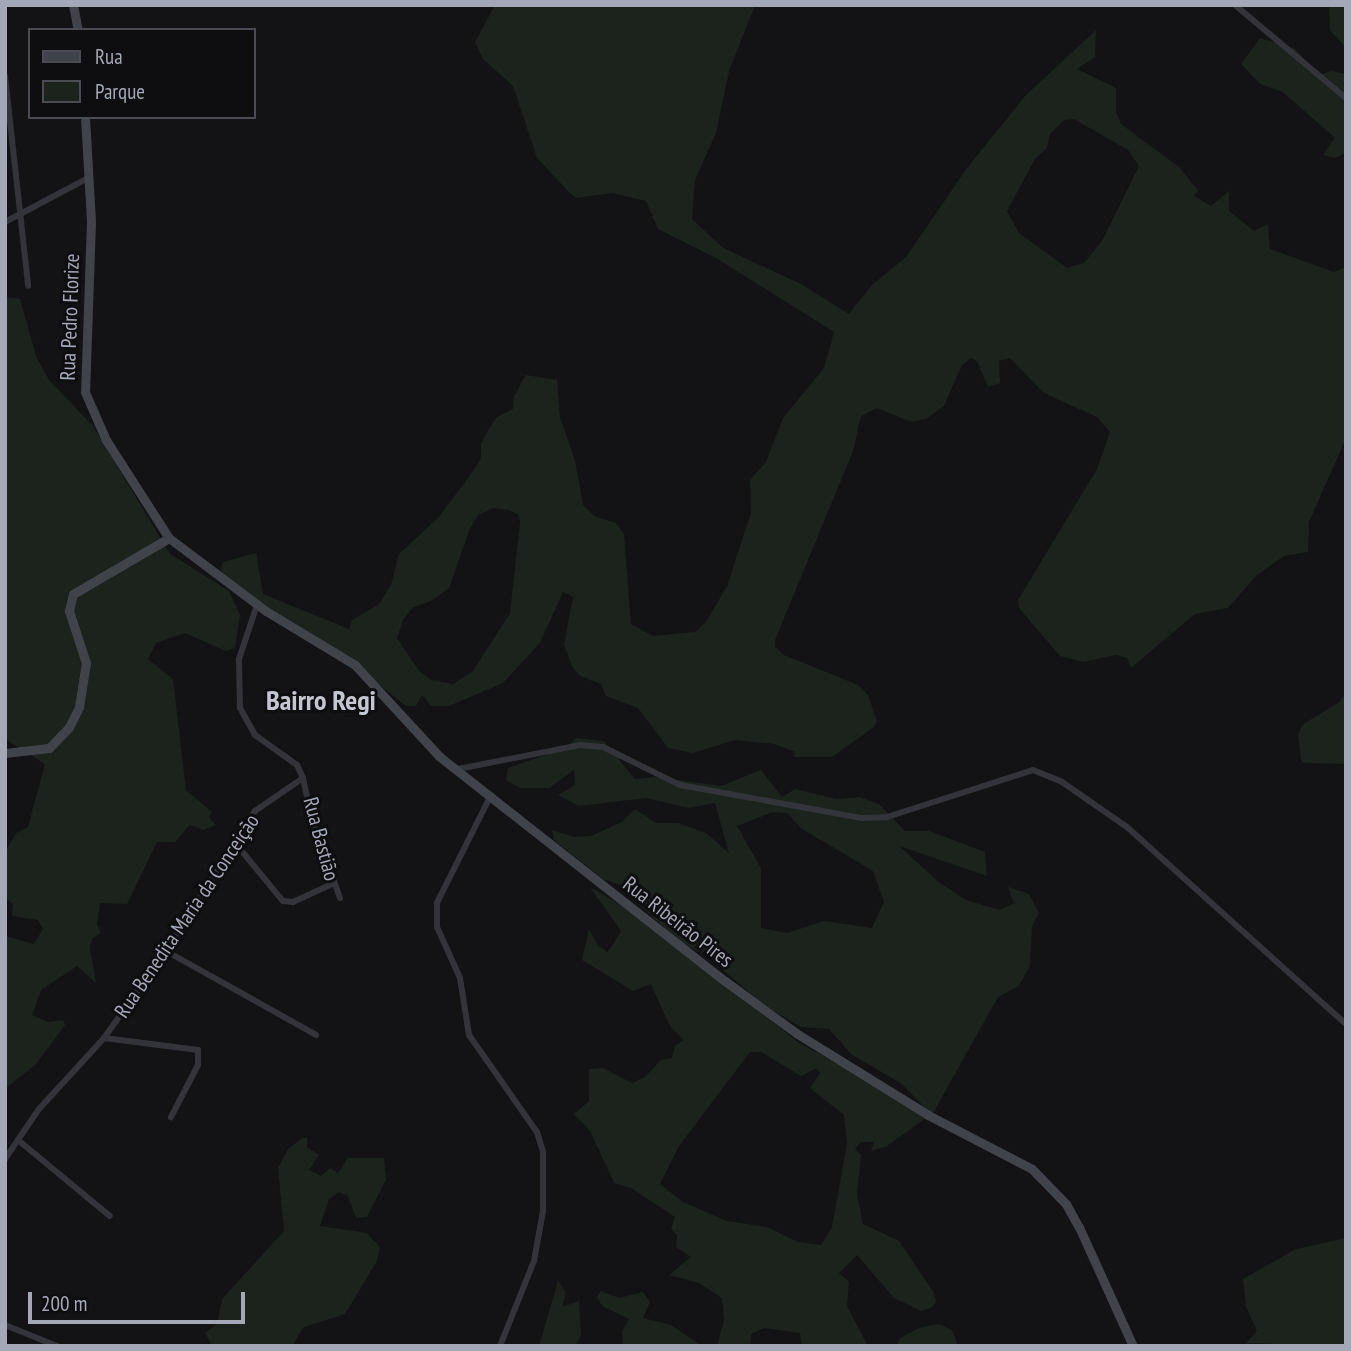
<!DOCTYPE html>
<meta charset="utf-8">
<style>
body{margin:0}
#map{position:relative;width:1351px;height:1351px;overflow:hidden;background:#131315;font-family:"PT Sans Narrow",sans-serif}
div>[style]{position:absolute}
.green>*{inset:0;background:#1b231c}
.street>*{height:6px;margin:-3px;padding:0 3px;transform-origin:3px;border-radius:3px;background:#33343a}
.secondary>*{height:9px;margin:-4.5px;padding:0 4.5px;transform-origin:4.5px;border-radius:4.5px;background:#41434a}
span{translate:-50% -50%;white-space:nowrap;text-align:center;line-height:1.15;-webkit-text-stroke:6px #0e0e10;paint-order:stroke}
.street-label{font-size:21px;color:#a3a7b7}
.district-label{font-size:28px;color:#c4c7d2;font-weight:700}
.frame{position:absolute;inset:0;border:7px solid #a3a7b7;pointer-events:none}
.legend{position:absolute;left:28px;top:28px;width:228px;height:91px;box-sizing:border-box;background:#0e0e10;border:2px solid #4a4b53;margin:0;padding:9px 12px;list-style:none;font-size:21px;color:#a3a7b7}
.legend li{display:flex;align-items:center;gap:14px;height:35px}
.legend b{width:35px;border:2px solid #4a4b53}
.scale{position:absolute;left:28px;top:1292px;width:217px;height:32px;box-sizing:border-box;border:4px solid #a3a7b7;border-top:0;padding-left:9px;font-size:21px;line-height:24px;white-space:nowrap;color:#a3a7b7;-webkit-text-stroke:5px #0e0e10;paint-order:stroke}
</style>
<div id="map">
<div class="green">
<i style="clip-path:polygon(evenodd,495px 5px,755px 5px,729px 71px,716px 133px,695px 180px,692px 219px,723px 248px,801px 284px,849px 314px,872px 285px,906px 257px,967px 168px,1026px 95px,1096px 30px,1095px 57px,1077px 69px,1116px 88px,1116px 112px,1121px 124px,1179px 167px,1198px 190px,1194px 196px,1211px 206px,1229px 191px,1229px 211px,1254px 231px,1268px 224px,1270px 249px,1334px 272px,1346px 267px,1346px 438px,1309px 522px,1308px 552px,1284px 556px,1257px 575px,1228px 608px,1195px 614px,1131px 668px,1127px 658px,1116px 655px,1083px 662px,1060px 656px,1019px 608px,1018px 600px,1097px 469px,1110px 432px,1097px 417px,1044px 393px,1010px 358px,999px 361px,1000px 383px,988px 387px,977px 361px,971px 358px,962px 365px,944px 406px,926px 419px,911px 422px,877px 408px,861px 416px,853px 451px,775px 640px,775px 647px,784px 655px,858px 685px,868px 695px,877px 721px,874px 727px,832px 757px,794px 757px,795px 752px,774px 744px,735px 740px,693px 753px,668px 748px,638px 708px,606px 696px,601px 684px,580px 676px,572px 666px,564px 644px,573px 597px,563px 592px,540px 643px,503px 683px,449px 706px,431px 706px,422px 695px,416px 706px,406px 706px,348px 660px,267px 612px,227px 578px,221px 571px,223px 562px,256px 553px,263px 594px,349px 629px,352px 620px,379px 604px,391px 585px,399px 554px,438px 518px,472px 473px,481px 458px,481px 444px,487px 432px,497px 417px,513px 409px,514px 396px,526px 375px,557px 380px,560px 417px,575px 461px,583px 505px,594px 516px,616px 523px,624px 534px,631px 624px,653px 636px,695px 632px,706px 622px,727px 586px,751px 513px,750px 480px,766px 462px,783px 418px,824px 368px,834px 332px,716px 258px,658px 229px,646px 201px,613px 193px,576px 198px,568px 191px,537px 158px,513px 86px,483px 59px,475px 42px,495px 5px,1074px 119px,1128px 150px,1139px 166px,1102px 241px,1084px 263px,1067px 268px,1019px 233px,1007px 211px,1035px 159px,1047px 148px,1050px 134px,1064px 120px,1074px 119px,495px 5px,494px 508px,509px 510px,519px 515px,520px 522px,510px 613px,473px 671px,453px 684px,431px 680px,419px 671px,397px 638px,403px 620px,412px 608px,433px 600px,449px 588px,469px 531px,478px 515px,494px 508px)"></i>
<i style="clip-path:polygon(1329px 5px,1346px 5px,1346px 48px,1330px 30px)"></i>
<i style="clip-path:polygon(1260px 38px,1294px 48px,1319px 75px,1331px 71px,1346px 74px,1346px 153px,1335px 158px,1323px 155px,1335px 138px,1283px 92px,1260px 84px,1241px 64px)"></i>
<i style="clip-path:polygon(5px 297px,20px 299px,36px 356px,49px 380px,93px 426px,170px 554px,229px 591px,240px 615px,235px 648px,226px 651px,185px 633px,156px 643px,148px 659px,173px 679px,186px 790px,212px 812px,209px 817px,216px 825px,203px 830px,190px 825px,175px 842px,157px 842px,127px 904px,100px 903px,97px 924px,101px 933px,92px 939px,90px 949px,96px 983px,77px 966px,41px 990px,32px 1015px,48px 1022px,63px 1020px,65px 1025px,36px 1064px,5px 1089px,5px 936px,34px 944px,43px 929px,38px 920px,12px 916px,13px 904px,5px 898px,5px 853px,16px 833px,28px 827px,45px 764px,5px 739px)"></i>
<i style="clip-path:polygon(1346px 693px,1346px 764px,1302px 763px,1298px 736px,1302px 725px,1339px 702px)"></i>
<i style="clip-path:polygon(evenodd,576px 738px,604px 741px,635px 779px,656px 777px,721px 786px,761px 770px,782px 797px,795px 789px,836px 799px,859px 797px,879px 804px,905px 831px,929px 831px,985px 852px,987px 876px,899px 846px,940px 883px,966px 900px,1000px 910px,1014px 903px,1008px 887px,1029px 894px,1039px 913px,1032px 926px,1030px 965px,1019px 986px,998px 997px,932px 1115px,902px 1084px,851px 1054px,829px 1029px,801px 1027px,767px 1007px,724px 971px,719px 961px,682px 944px,630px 896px,627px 887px,603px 879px,554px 840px,552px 830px,574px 837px,591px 836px,622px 822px,635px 809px,656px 823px,678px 823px,706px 833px,729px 853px,715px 803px,689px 808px,646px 798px,579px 806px,558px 795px,575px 785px,574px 770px,549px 788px,520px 788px,506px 780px,508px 768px,566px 748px,576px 738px,773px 812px,787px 813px,802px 829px,873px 871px,884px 902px,872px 928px,824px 921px,787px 933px,761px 928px,761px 868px,737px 826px,773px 812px)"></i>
<i style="clip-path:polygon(evenodd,590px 887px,631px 911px,798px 1042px,930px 1115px,887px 1146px,871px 1151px,874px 1142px,861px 1142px,855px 1149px,861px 1155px,857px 1195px,863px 1224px,899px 1241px,934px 1293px,936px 1302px,931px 1308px,921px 1311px,894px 1298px,857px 1255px,839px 1273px,849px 1282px,847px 1306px,868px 1346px,802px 1346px,800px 1333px,764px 1328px,751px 1334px,750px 1346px,717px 1346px,724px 1320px,722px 1298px,699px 1283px,669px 1275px,691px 1257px,676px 1247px,677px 1235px,671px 1229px,675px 1217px,631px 1188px,614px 1183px,590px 1131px,574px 1114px,589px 1101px,589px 1069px,603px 1068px,632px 1083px,645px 1077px,661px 1060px,672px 1058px,675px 1046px,684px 1040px,670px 1026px,651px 984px,633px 991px,582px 960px,589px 929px,598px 946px,608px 952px,621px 931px,590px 887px,750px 1052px,761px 1052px,801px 1076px,817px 1068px,820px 1073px,810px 1088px,844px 1115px,847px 1143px,832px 1227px,821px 1245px,798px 1242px,767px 1227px,727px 1221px,683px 1202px,660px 1184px,679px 1146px,750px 1052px)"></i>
<i style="clip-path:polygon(302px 1138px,307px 1138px,307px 1147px,319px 1155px,309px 1170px,321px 1176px,330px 1168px,338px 1173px,348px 1158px,384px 1158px,386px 1180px,367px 1217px,356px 1218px,348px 1196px,339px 1192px,329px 1199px,320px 1226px,367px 1233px,380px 1247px,377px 1261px,345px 1314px,304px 1327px,292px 1346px,212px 1346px,205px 1333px,217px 1324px,222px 1299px,284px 1231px,278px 1168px,288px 1149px)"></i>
<i style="clip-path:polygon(1346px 1238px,1346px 1346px,1246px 1343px,1257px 1331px,1246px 1307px,1243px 1279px,1296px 1249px)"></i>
<i style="clip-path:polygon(558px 1281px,566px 1292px,562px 1307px,579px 1301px,581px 1335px,576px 1346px,539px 1346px)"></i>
<i style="clip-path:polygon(601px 1291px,619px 1298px,643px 1292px,650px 1302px,643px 1318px,671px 1325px,702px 1346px,623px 1346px,622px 1331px,629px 1319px,602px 1306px,597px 1297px)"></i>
<i style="clip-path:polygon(939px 1324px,952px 1330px,958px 1346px,897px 1346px,900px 1338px,919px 1328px)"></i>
</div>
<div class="street">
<i style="left:1235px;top:5px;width:145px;rotate:40deg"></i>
<i style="left:5px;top:76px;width:211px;rotate:83.7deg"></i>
<i style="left:5px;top:222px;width:96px;rotate:-27.9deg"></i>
<i style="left:458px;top:769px;width:124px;rotate:-11.1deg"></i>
<i style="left:580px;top:745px;width:23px;rotate:5deg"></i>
<i style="left:603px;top:747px;width:86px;rotate:26.3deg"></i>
<i style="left:680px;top:785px;width:185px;rotate:10.3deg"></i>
<i style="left:862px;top:818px;width:25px;rotate:-2deg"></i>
<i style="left:887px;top:817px;width:153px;rotate:-17.8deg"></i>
<i style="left:1033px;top:770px;width:31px;rotate:22deg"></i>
<i style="left:1062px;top:782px;width:79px;rotate:34.7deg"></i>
<i style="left:1127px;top:827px;width:295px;rotate:42deg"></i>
<i style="left:303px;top:778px;width:39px;rotate:78deg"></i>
<i style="left:311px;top:816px;width:87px;rotate:70.5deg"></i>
<i style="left:491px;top:795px;width:121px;rotate:116.6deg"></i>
<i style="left:437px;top:903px;width:24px;rotate:90deg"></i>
<i style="left:437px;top:927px;width:56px;rotate:65.7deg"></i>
<i style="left:460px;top:978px;width:58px;rotate:81deg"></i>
<i style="left:469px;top:1035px;width:118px;rotate:55deg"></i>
<i style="left:537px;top:1132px;width:21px;rotate:73deg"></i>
<i style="left:543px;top:1152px;width:59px;rotate:90deg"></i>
<i style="left:543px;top:1211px;width:51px;rotate:100.2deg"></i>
<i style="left:534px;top:1261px;width:92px;rotate:111.8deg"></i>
<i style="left:235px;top:843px;width:75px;rotate:50.4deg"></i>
<i style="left:283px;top:901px;width:10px;rotate:6deg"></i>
<i style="left:293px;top:902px;width:43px;rotate:-24.8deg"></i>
<i style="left:166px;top:951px;width:172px;rotate:29.2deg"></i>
<i style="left:104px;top:1038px;width:95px;rotate:7.3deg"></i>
<i style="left:198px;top:1050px;width:15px;rotate:90deg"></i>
<i style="left:198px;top:1065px;width:59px;rotate:117.4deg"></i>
<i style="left:18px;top:1140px;width:119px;rotate:39.6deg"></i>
<i style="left:5px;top:1159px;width:60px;rotate:-55.8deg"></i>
<i style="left:39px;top:1109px;width:96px;rotate:-47.5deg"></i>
<i style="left:104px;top:1038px;width:107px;rotate:-54.5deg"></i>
<i style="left:166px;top:951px;width:166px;rotate:-57.6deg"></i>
<i style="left:255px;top:811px;width:58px;rotate:-34.5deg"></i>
<i style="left:303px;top:778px;width:14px;rotate:-115deg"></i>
<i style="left:297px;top:765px;width:52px;rotate:-144.5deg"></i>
<i style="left:255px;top:735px;width:31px;rotate:-119deg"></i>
<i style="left:240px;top:708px;width:49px;rotate:-91.2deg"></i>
<i style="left:239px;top:659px;width:57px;rotate:-71.6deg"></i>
<i style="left:5px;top:1325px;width:56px;rotate:22deg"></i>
</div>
<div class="secondary">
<i style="left:73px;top:5px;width:25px;rotate:79deg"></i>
<i style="left:85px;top:117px;width:105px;rotate:86.7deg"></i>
<i style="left:91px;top:222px;width:170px;rotate:92deg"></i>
<i style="left:85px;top:392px;width:52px;rotate:66.4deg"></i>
<i style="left:106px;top:440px;width:117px;rotate:57.3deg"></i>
<i style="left:169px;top:538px;width:121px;rotate:37deg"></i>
<i style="left:266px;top:611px;width:104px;rotate:31.2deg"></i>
<i style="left:355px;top:665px;width:125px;rotate:47.3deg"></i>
<i style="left:440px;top:757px;width:362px;rotate:38.2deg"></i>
<i style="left:725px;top:981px;width:88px;rotate:36.2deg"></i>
<i style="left:796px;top:1033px;width:155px;rotate:31.8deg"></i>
<i style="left:928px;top:1115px;width:117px;rotate:27.4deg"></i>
<i style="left:1032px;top:1169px;width:49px;rotate:45.8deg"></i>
<i style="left:1066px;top:1204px;width:26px;rotate:61deg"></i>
<i style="left:1079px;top:1227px;width:131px;rotate:65.6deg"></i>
<i style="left:5px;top:753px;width:44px;rotate:-6.5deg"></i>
<i style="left:49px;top:748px;width:29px;rotate:-46deg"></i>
<i style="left:69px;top:727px;width:22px;rotate:-63deg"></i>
<i style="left:79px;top:707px;width:45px;rotate:-81deg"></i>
<i style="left:86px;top:663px;width:55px;rotate:-108.1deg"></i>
<i style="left:69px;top:611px;width:17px;rotate:-77deg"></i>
<i style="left:73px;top:594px;width:111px;rotate:-30.3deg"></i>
</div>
<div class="street-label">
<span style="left:70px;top:317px;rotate:-88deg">Rua Pedro Florize</span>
<span style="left:321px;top:839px;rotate:75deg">Rua Bastião</span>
<span style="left:187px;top:916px;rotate:-56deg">Rua Benedita Maria da Conceição</span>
<span style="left:678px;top:922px;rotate:38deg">Rua Ribeirão Pires</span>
</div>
<div class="district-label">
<span style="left:321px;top:700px">Bairro Regi</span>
</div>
<div class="frame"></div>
<ul class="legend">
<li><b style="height:9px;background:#41434a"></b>Rua</li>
<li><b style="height:19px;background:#1b231c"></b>Parque</li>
</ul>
<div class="scale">200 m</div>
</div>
